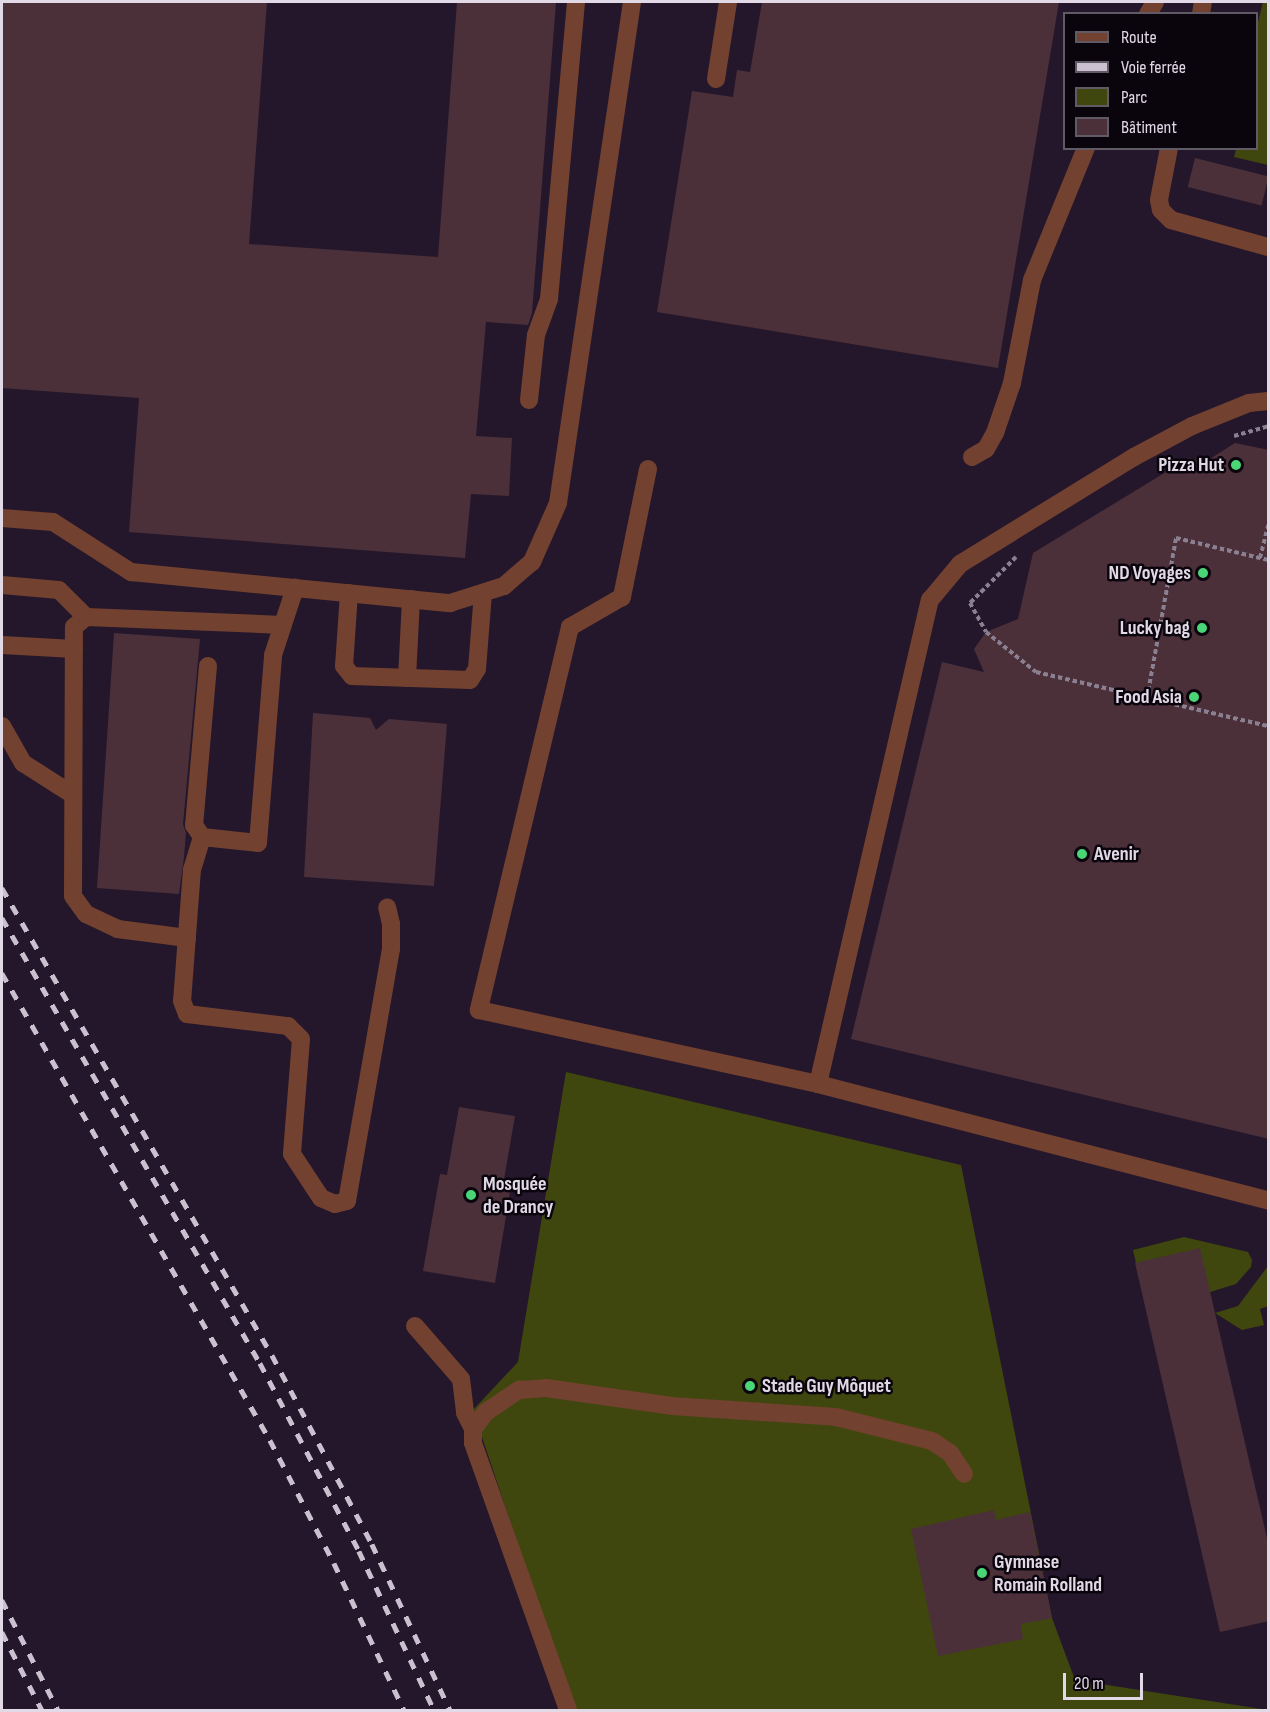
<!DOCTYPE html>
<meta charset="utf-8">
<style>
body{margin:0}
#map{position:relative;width:1270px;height:1712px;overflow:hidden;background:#24172b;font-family:"Sofia Sans Condensed",sans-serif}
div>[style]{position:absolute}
.green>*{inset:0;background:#3f470e}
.building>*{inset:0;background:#4b3039;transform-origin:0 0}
.path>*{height:4px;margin-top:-2px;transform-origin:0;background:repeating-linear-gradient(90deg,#8b8091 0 4.5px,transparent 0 7.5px)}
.minor>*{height:18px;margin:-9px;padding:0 9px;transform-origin:9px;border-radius:9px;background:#734130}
.rail>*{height:4.5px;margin-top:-2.25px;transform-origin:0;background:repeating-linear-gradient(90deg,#cac0cf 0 10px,transparent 0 20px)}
.dots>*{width:16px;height:16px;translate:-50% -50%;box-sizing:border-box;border:3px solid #0a050d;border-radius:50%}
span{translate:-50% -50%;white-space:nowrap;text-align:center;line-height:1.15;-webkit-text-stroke:5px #0a050d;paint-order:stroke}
.poi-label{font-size:20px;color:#e2d9e7;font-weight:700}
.right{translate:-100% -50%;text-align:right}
.left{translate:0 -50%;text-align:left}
.frame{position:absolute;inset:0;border:3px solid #e2d9e7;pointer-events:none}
.legend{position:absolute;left:1063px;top:12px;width:195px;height:138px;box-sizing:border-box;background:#0a050d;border:2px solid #605a64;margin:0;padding:8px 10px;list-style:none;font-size:18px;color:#e2d9e7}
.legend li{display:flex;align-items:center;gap:12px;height:30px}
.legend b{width:30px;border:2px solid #605a64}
.scale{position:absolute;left:1063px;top:1673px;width:80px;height:27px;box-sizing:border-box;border:3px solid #e2d9e7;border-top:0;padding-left:8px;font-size:18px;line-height:21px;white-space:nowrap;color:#e2d9e7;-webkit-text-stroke:4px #0a050d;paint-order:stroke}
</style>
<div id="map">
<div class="green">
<i style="clip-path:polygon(1263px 2px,1268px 2px,1268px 165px,1234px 157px,1236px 149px,1256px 148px,1256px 30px)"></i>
<i style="clip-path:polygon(566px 1072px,961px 1165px,1052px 1618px,1075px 1680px,1268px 1710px,573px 1710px,473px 1410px,518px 1362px)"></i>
<i style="clip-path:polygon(1184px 1237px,1248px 1252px,1252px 1260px,1251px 1267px,1236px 1284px,1210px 1292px,1136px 1263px,1133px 1250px)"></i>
<i style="clip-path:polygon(1268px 1266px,1268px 1306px,1260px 1309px,1264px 1325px,1242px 1330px,1215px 1313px,1238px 1306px)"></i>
</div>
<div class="building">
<i style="clip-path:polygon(2px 2px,267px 2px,249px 244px,438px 257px,457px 2px,556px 2px,532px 313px,528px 325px,486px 322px,476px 436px,512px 438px,509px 496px,471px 494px,465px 558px,129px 532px,139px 398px,2px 388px)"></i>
<i style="clip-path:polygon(762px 2px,1059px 2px,998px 368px,657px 312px,692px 91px,733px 97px,737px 70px,750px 72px)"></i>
<i style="left:1195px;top:158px;width:76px;height:30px;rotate:14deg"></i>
<i style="clip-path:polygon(1235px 443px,1269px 450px,1269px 1139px,851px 1039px,942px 662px,984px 672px,974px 649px,986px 632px,1018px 619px,1033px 553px,1189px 458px,1205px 462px)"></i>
<i style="clip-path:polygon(114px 633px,200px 639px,183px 824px,186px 833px,184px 857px,179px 894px,97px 888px)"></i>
<i style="clip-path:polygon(313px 713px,370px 718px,376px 730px,389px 719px,447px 724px,434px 886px,304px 877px)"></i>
<i style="clip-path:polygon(459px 1107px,515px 1116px,503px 1185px,511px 1186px,495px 1283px,423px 1271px,440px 1174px,447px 1175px)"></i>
<i style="clip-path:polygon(1200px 1248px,1269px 1547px,1269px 1621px,1220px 1632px,1135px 1263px)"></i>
<i style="clip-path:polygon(994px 1510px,996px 1520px,1030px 1512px,1052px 1618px,1021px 1624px,1023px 1639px,938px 1656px,911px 1529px)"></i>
</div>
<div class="path">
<i style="left:1234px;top:436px;width:35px;rotate:-16deg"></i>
<i style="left:1016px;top:557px;width:65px;rotate:135deg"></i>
<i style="left:970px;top:603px;width:33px;rotate:61deg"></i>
<i style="left:986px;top:632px;width:64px;rotate:38.7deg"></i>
<i style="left:1036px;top:672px;width:238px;rotate:13.1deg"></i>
<i style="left:1260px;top:558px;width:34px;rotate:-76deg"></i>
<i style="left:1147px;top:698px;width:163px;rotate:-79.7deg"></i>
<i style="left:1176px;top:538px;width:95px;rotate:13.4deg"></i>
</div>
<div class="minor">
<i style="left:1148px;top:14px;width:14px;rotate:-60deg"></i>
<i style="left:1201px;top:14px;width:12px;rotate:-81deg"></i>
<i style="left:716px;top:79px;width:78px;rotate:-81.1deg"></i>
<i style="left:1169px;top:148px;width:53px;rotate:100.9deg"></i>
<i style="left:1159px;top:200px;width:10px;rotate:79deg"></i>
<i style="left:1161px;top:210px;width:14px;rotate:45deg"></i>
<i style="left:1171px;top:220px;width:101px;rotate:15.6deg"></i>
<i style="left:529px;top:400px;width:65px;rotate:-83.9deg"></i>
<i style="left:536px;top:335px;width:38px;rotate:-70deg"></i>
<i style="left:549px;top:299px;width:298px;rotate:-84.8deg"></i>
<i style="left:972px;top:457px;width:16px;rotate:-30deg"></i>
<i style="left:986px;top:449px;width:18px;rotate:-61deg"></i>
<i style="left:995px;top:433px;width:53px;rotate:-71.2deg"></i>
<i style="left:1012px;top:383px;width:105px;rotate:-79deg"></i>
<i style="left:1032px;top:280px;width:143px;rotate:-67.8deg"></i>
<i style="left:648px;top:469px;width:131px;rotate:101.5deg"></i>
<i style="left:622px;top:597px;width:60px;rotate:150deg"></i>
<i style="left:570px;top:627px;width:394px;rotate:103.4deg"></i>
<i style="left:479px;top:1010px;width:347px;rotate:12.3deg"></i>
<i style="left:818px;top:1084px;width:465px;rotate:14.5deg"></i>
<i style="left:2px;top:518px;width:51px;rotate:4.5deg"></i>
<i style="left:53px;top:522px;width:93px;rotate:32.7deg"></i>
<i style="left:131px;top:572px;width:321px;rotate:5.6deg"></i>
<i style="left:450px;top:603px;width:57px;rotate:-17.5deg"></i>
<i style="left:504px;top:586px;width:37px;rotate:-41deg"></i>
<i style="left:532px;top:562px;width:64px;rotate:-66.2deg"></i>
<i style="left:558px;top:503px;width:506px;rotate:-81.6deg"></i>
<i style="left:2px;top:585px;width:57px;rotate:5deg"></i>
<i style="left:59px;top:590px;width:38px;rotate:45deg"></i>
<i style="left:349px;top:593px;width:73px;rotate:93.9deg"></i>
<i style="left:344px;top:666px;width:13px;rotate:51deg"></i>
<i style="left:352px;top:676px;width:118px;rotate:1.9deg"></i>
<i style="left:470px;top:680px;width:13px;rotate:-58deg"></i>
<i style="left:477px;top:669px;width:76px;rotate:-85.5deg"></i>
<i style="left:2px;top:645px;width:72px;rotate:3.2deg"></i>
<i style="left:208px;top:666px;width:160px;rotate:95deg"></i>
<i style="left:194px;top:825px;width:14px;rotate:56deg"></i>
<i style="left:202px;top:837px;width:56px;rotate:6.1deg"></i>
<i style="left:258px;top:843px;width:189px;rotate:-85.4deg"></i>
<i style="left:273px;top:655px;width:71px;rotate:-71.8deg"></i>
<i style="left:407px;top:678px;width:79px;rotate:-87.1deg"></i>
<i style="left:2px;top:726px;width:43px;rotate:60.4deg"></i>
<i style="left:23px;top:763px;width:59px;rotate:32.6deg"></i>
<i style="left:202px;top:837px;width:34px;rotate:107deg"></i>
<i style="left:192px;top:869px;width:132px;rotate:94.3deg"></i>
<i style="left:182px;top:1001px;width:14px;rotate:69deg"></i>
<i style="left:187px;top:1014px;width:102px;rotate:6.8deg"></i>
<i style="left:288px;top:1026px;width:18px;rotate:45deg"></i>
<i style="left:301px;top:1039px;width:115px;rotate:94.5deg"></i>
<i style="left:292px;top:1154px;width:53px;rotate:56.6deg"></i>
<i style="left:321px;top:1198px;width:15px;rotate:23deg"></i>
<i style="left:335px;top:1204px;width:12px;rotate:-14deg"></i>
<i style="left:347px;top:1201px;width:256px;rotate:-80.1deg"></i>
<i style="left:391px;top:949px;width:25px;rotate:-90deg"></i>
<i style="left:391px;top:924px;width:17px;rotate:-103deg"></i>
<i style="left:187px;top:938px;width:70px;rotate:-172.6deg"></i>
<i style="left:118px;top:929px;width:35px;rotate:-155deg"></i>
<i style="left:86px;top:914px;width:22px;rotate:-126deg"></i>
<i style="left:73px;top:896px;width:269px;rotate:-89.8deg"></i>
<i style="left:74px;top:627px;width:16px;rotate:-40deg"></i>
<i style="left:86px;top:617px;width:197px;rotate:2.3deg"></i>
<i style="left:818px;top:1084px;width:497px;rotate:-77deg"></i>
<i style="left:930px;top:600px;width:47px;rotate:-50.2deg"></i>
<i style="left:960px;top:564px;width:204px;rotate:-31.6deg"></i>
<i style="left:1134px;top:457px;width:66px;rotate:-28.1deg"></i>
<i style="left:1192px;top:426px;width:61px;rotate:-22deg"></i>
<i style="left:1249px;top:403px;width:19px;rotate:-6deg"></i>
<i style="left:415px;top:1326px;width:70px;rotate:49deg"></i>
<i style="left:461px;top:1379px;width:34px;rotate:83deg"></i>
<i style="left:465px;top:1413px;width:18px;rotate:63deg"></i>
<i style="left:473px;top:1429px;width:14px;rotate:90deg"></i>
<i style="left:473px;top:1443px;width:283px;rotate:70.4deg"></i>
<i style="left:473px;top:1429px;width:21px;rotate:-53deg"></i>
<i style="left:486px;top:1412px;width:40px;rotate:-34deg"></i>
<i style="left:519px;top:1390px;width:27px;rotate:-4deg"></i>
<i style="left:546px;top:1388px;width:127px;rotate:8.1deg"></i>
<i style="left:672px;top:1406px;width:164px;rotate:3.8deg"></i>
<i style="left:836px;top:1417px;width:99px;rotate:14deg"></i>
<i style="left:932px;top:1441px;width:22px;rotate:34deg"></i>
<i style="left:950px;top:1453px;width:25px;rotate:56deg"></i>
</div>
<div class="rail">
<i style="left:2px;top:888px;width:539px;rotate:59.97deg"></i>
<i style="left:272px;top:1355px;width:214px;rotate:62.1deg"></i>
<i style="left:372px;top:1544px;width:183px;rotate:64.8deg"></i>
<i style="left:2px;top:918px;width:514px;rotate:59.9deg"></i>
<i style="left:260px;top:1363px;width:212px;rotate:62.2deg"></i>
<i style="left:359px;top:1551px;width:176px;rotate:64.7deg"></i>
<i style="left:2px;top:973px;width:538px;rotate:60.15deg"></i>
<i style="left:270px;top:1440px;width:139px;rotate:62.5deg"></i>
<i style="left:334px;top:1563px;width:163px;rotate:64.5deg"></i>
<i style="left:2px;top:1600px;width:123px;rotate:63deg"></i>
<i style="left:2px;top:1632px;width:88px;rotate:62.9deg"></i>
</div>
<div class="dots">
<i style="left:1236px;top:465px;background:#4ad677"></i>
<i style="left:1203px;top:573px;background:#4ad677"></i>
<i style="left:1202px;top:628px;background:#4ad677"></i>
<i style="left:1194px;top:697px;background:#4ad677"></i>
<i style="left:1082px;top:854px;background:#4ad677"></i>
<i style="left:471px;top:1195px;background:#4ad677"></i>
<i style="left:750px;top:1386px;background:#4ad677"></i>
<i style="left:982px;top:1573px;background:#4ad677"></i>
</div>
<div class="poi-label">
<span class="right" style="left:1224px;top:465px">Pizza Hut</span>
<span class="right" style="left:1191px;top:573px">ND Voyages</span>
<span class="right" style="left:1190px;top:628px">Lucky bag</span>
<span class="right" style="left:1182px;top:697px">Food Asia</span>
<span class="left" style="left:1094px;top:854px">Avenir</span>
<span class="left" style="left:483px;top:1196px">Mosquée<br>de Drancy</span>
<span class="left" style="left:762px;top:1386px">Stade Guy Môquet</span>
<span class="left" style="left:994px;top:1574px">Gymnase<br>Romain Rolland</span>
</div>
<div class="frame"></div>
<ul class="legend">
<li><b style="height:8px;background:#734130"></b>Route</li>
<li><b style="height:8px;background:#cac0cf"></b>Voie ferrée</li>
<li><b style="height:16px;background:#3f470e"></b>Parc</li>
<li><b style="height:16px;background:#4b3039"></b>Bâtiment</li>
</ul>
<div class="scale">20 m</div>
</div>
